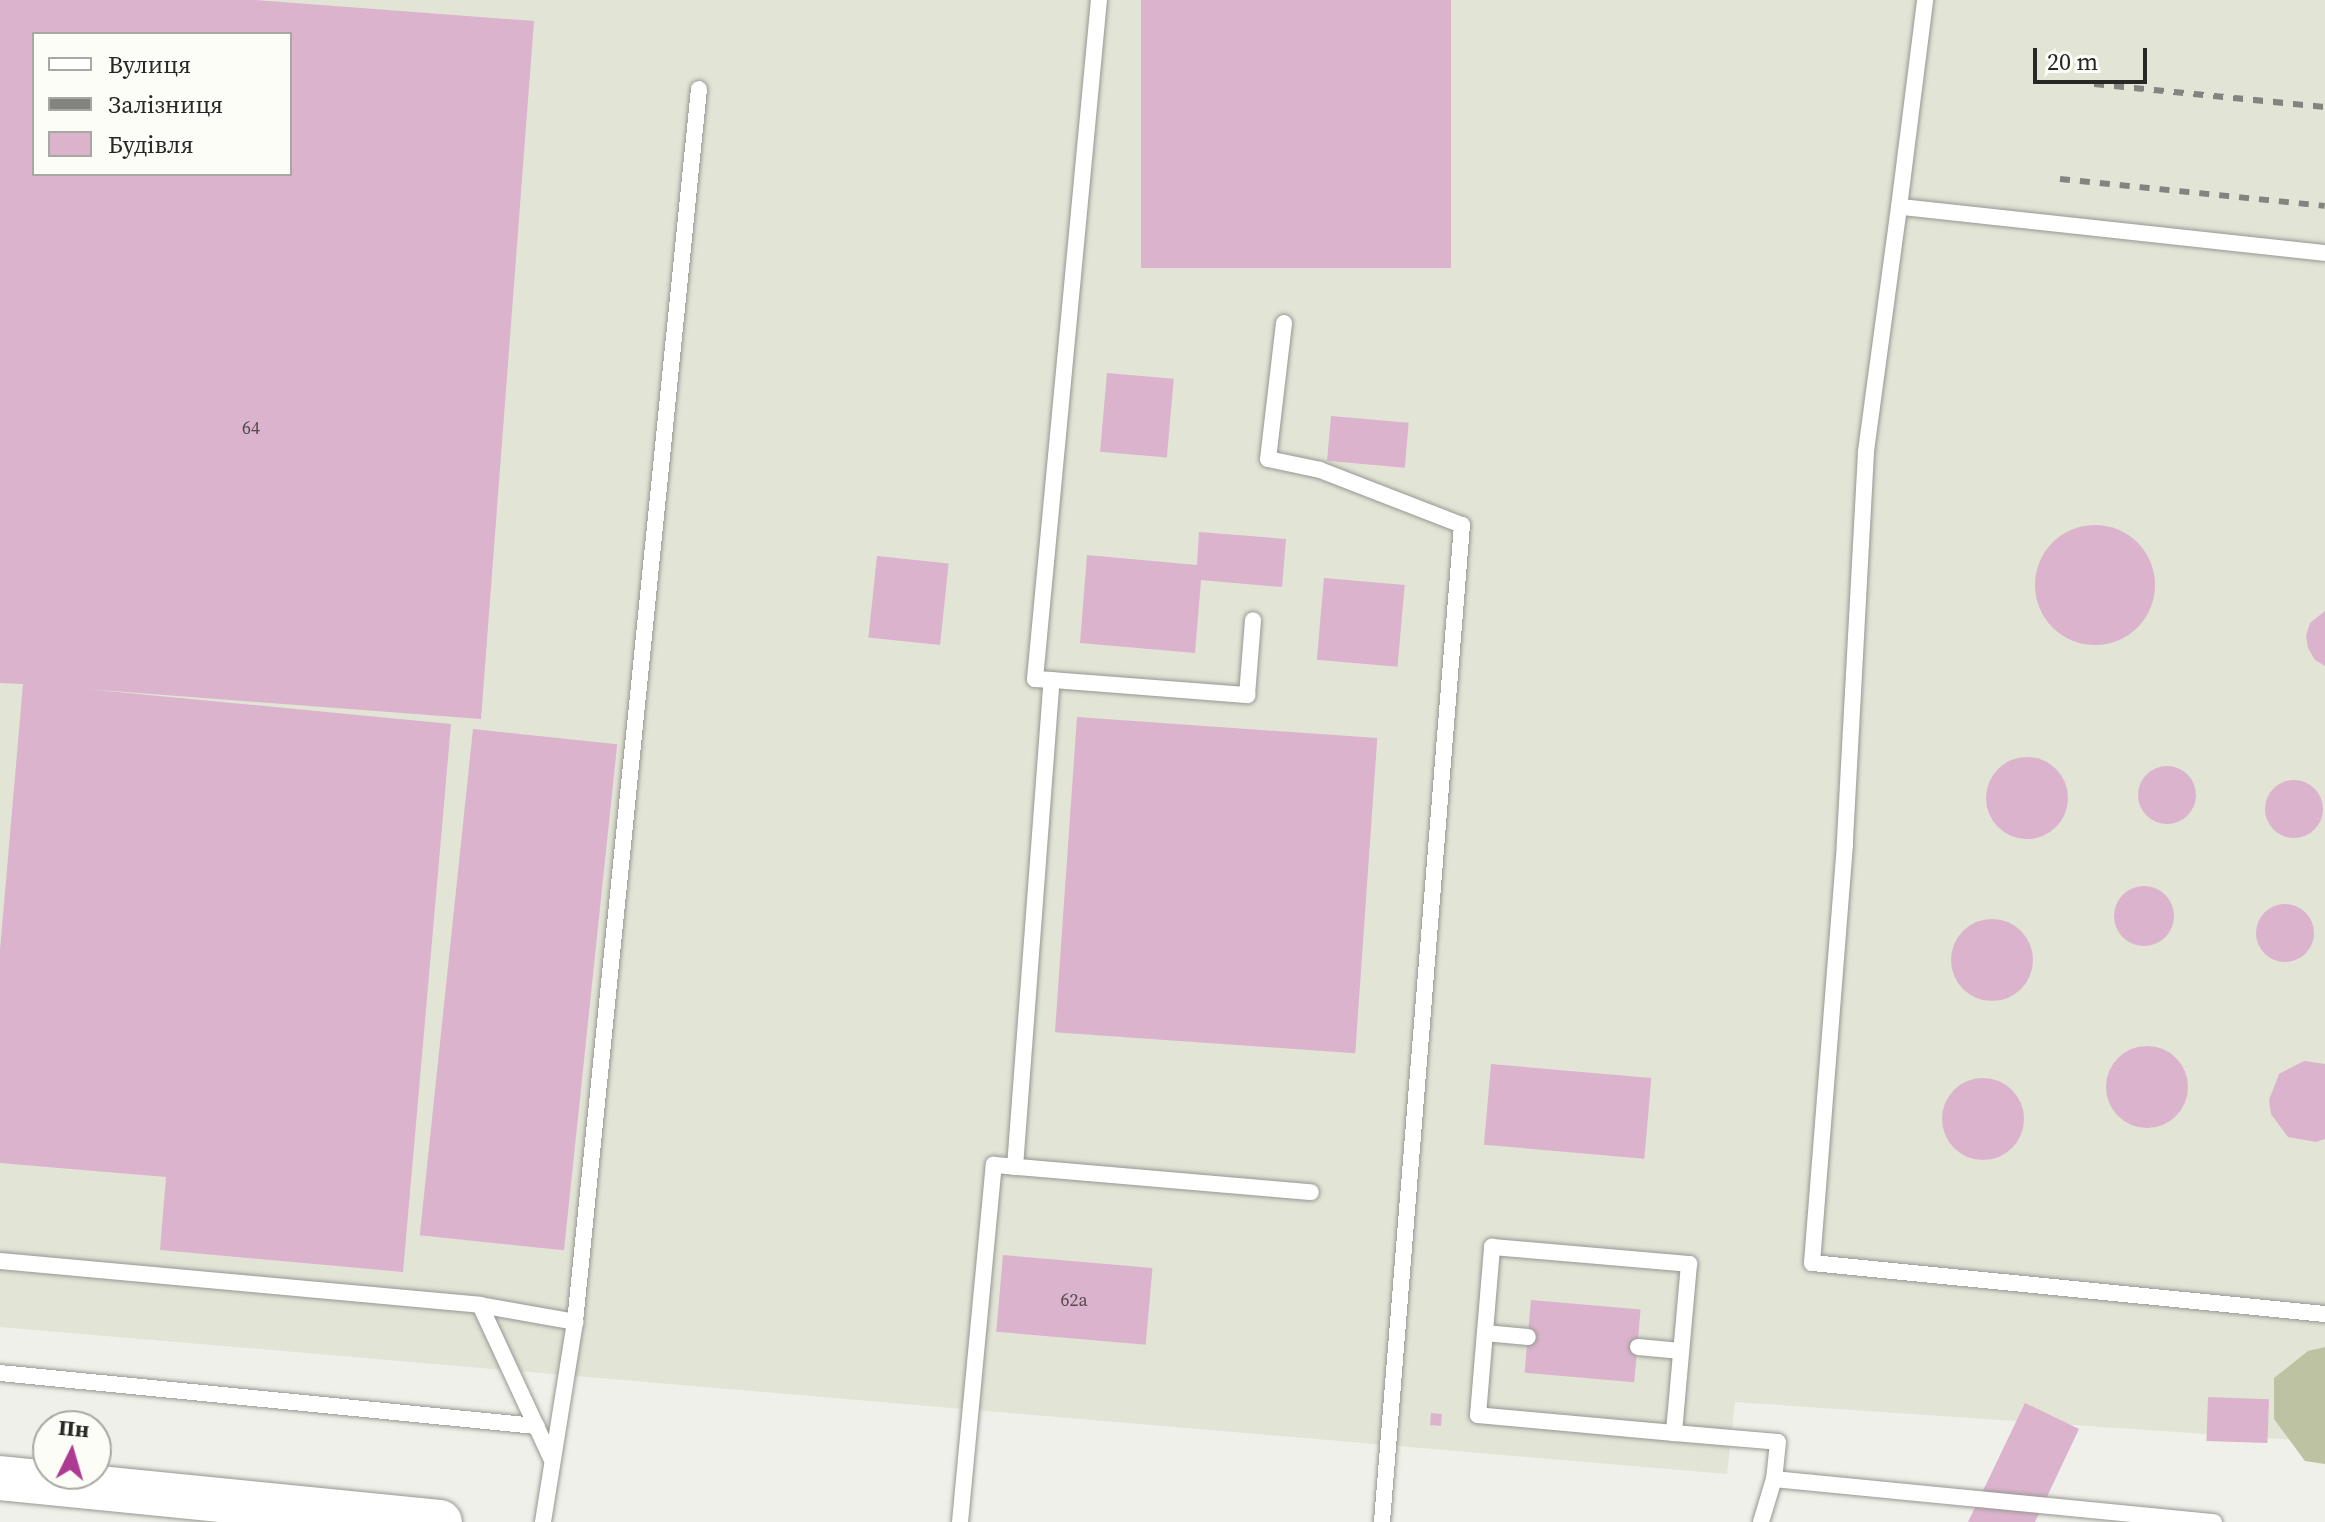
<!DOCTYPE html>
<meta charset="utf-8">
<style>
body{margin:0}
#map{position:relative;width:2325px;height:1522px;overflow:hidden;background:#eff0e9;font-family:"Source Serif 4",serif}
div>[style]{position:absolute}
.built>*{inset:0;background:#e2e4d6}
.green>*{inset:0;background:#bdc3a2}
.building>*{inset:0;background:#dbb3cd;transform-origin:0 0}
.round{border-radius:50%}
.roads{filter:drop-shadow(0 0 2px #969791) drop-shadow(0 0 2px #969791)}
.lane>*{height:16px;margin:-8px;padding:0 8px;transform-origin:8px;border-radius:8px;background:#fff}
.secondary>*{height:44px;margin:-22px;padding:0 22px;transform-origin:22px;border-radius:22px;background:#fff}
.rail>*{height:6px;margin-top:-3px;transform-origin:0;background:repeating-linear-gradient(90deg,#83847f 0 10px,transparent 0 20px)}
span{translate:-50% -50%;white-space:nowrap;text-align:center;line-height:1.15;-webkit-text-stroke:6px #fcfdf6;paint-order:stroke}
.number-label{font-size:18px;color:#544b4f}
.number-label span{-webkit-text-stroke-width:0}
.legend{position:absolute;left:32px;top:32px;width:260px;height:144px;box-sizing:border-box;background:#fcfdf6;border:2px solid #a7a8a2;margin:0;padding:10px 14px;list-style:none;font-size:24px;color:#272825}
.legend li{display:flex;align-items:center;gap:16px;height:40px}
.legend b{width:40px;border:2px solid #a7a8a2}
.north{position:absolute;left:32px;top:1410px;width:80px;height:80px;box-sizing:border-box;background:#fcfdf6;border:2px solid #a7a8a2;border-radius:50%;rotate:5deg;font-size:22px;font-weight:700;line-height:32px;text-align:center;color:#272825}
.north::after{content:'';display:block;margin:auto;width:28px;height:36px;background:#af3a92;clip-path:polygon(50% 0,100% 100%,50% 72%,0 100%)}
.scale{position:absolute;left:2033px;top:48px;width:114px;height:36px;box-sizing:border-box;border:4px solid #272825;border-top:0;padding-left:10px;font-size:24px;line-height:28px;white-space:nowrap;color:#272825;-webkit-text-stroke:6px #fcfdf6;paint-order:stroke}
</style>
<div id="map">
<div class="built">
<i style="clip-path:polygon(evenodd,0 0,2325px 0,2325px 1442px,1735px 1402px,1727px 1474px,0 1327px,0 0,34px 34px,290px 34px,290px 174px,34px 174px,34px 34px)"></i>
</div>
<div class="green">
<i style="clip-path:polygon(2325px 1347px,2325px 1464px,2305px 1461px,2274px 1419px,2274px 1378px,2308px 1351px)"></i>
</div>
<div class="building">
<i style="clip-path:polygon(evenodd,0 0,255px 0,534px 21px,481px 719px,86px 689px,451px 724px,403px 1272px,160px 1250px,166px 1177px,0 1163px,0 950px,23px 684px,0 683px,0 0,34px 34px,290px 34px,290px 174px,34px 174px,34px 34px)"></i>
<i style="left:1141px;top:0;width:310px;height:268px"></i>
<i style="left:1107px;top:373px;width:67px;height:79px;rotate:5deg"></i>
<i style="left:1331px;top:416px;width:78px;height:45px;rotate:5deg"></i>
<i class="round" style="left:2035px;top:525px;width:120px;height:120px"></i>
<i style="clip-path:polygon(1199px 532px,1286px 539px,1282px 587px,1201px 580px,1195px 653px,1080px 643px,1087px 555px,1197px 565px)"></i>
<i style="left:877px;top:556px;width:72px;height:82px;rotate:6deg"></i>
<i style="left:1324px;top:578px;width:81px;height:82px;rotate:5deg"></i>
<i style="clip-path:polygon(2325px 611px,2325px 666px,2315px 660px,2308px 648px,2306px 636px,2310px 623px)"></i>
<i style="left:1077px;top:717px;width:301px;height:316px;rotate:4deg"></i>
<i style="left:473px;top:729px;width:145px;height:509px;rotate:6deg"></i>
<i class="round" style="left:1986px;top:757px;width:82px;height:82px"></i>
<i class="round" style="left:2138px;top:766px;width:58px;height:58px"></i>
<i class="round" style="left:2265px;top:780px;width:58px;height:58px"></i>
<i class="round" style="left:2114px;top:886px;width:60px;height:60px"></i>
<i class="round" style="left:2256px;top:904px;width:58px;height:58px"></i>
<i class="round" style="left:1951px;top:919px;width:82px;height:82px"></i>
<i class="round" style="left:2106px;top:1046px;width:82px;height:82px"></i>
<i style="clip-path:polygon(2304px 1061px,2325px 1064px,2325px 1139px,2316px 1142px,2288px 1137px,2271px 1114px,2269px 1100px,2279px 1074px)"></i>
<i style="left:1491px;top:1064px;width:161px;height:81px;rotate:5deg"></i>
<i class="round" style="left:1942px;top:1078px;width:82px;height:82px"></i>
<i style="left:1003px;top:1255px;width:150px;height:77px;rotate:5deg"></i>
<i style="left:1531px;top:1300px;width:110px;height:73px;rotate:5deg"></i>
<i style="left:2208px;top:1397px;width:61px;height:44px;rotate:2deg"></i>
<i style="clip-path:polygon(2025px 1403px,2079px 1429px,2035px 1522px,1968px 1522px)"></i>
<i style="left:1431px;top:1413px;width:11px;height:12px;rotate:5deg"></i>
</div>
<div class="roads">
<div class="lane">
<i style="left:1899px;top:207px;width:209px;rotate:-82.8deg"></i>
<i style="left:2325px;top:253px;width:428px;rotate:-173.8deg"></i>
<i style="left:1899px;top:207px;width:247px;rotate:97.7deg"></i>
<i style="left:1866px;top:452px;width:393px;rotate:93.1deg"></i>
<i style="left:1845px;top:844px;width:420px;rotate:94.5deg"></i>
<i style="left:1812px;top:1263px;width:516px;rotate:5.68deg"></i>
<i style="left:1284px;top:323px;width:137px;rotate:96.7deg"></i>
<i style="left:1268px;top:459px;width:53px;rotate:11.9deg"></i>
<i style="left:1320px;top:470px;width:152px;rotate:21.2deg"></i>
<i style="left:1462px;top:525px;width:1000px;rotate:94.59deg"></i>
<i style="left:1052px;top:680px;width:17px;rotate:-177deg"></i>
<i style="left:1035px;top:679px;width:682px;rotate:-84.62deg"></i>
<i style="left:1015px;top:1167px;width:488px;rotate:-85.7deg"></i>
<i style="left:1052px;top:680px;width:196px;rotate:4.4deg"></i>
<i style="left:1247px;top:695px;width:75px;rotate:-85.4deg"></i>
<i style="left:1492px;top:1247px;width:198px;rotate:4.9deg"></i>
<i style="left:1689px;top:1264px;width:170px;rotate:95.1deg"></i>
<i style="left:1674px;top:1433px;width:197px;rotate:-174.8deg"></i>
<i style="left:1478px;top:1415px;width:169px;rotate:-85.2deg"></i>
<i style="left:0;top:1261px;width:482px;rotate:5.2deg"></i>
<i style="left:480px;top:1305px;width:97px;rotate:10.1deg"></i>
<i style="left:575px;top:1322px;width:203px;rotate:99.1deg"></i>
<i style="left:480px;top:1305px;width:171px;rotate:65.1deg"></i>
<i style="left:575px;top:1322px;width:1239px;rotate:-84.26deg"></i>
<i style="left:1485px;top:1333px;width:43px;rotate:5.3deg"></i>
<i style="left:1638px;top:1347px;width:43px;rotate:5.3deg"></i>
<i style="left:0;top:1373px;width:539px;rotate:5.65deg"></i>
<i style="left:1674px;top:1433px;width:104px;rotate:4.9deg"></i>
<i style="left:1778px;top:1442px;width:37px;rotate:96deg"></i>
<i style="left:960px;top:1522px;width:359px;rotate:-84.6deg"></i>
<i style="left:994px;top:1165px;width:318px;rotate:4.9deg"></i>
<i style="left:1761px;top:1522px;width:45px;rotate:-73.2deg"></i>
<i style="left:1774px;top:1479px;width:442px;rotate:5.6deg"></i>
</div>
<div class="secondary">
<i style="left:0;top:1478px;width:442px;rotate:5.7deg"></i>
</div>
</div>
<div class="rail">
<i style="left:2094px;top:84px;width:232px;rotate:5.7deg"></i>
<i style="left:2060px;top:179px;width:266px;rotate:5.8deg"></i>
</div>
<div class="number-label">
<span style="left:251px;top:428px">64</span>
<span style="left:1074px;top:1300px">62а</span>
</div>
<ul class="legend">
<li><b style="height:10px;background:#fff"></b>Вулиця</li>
<li><b style="height:10px;background:#83847f"></b>Залізниця</li>
<li><b style="height:22px;background:#dbb3cd"></b>Будівля</li>
</ul>
<div class="north">Пн</div>
<div class="scale">20 m</div>
</div>
